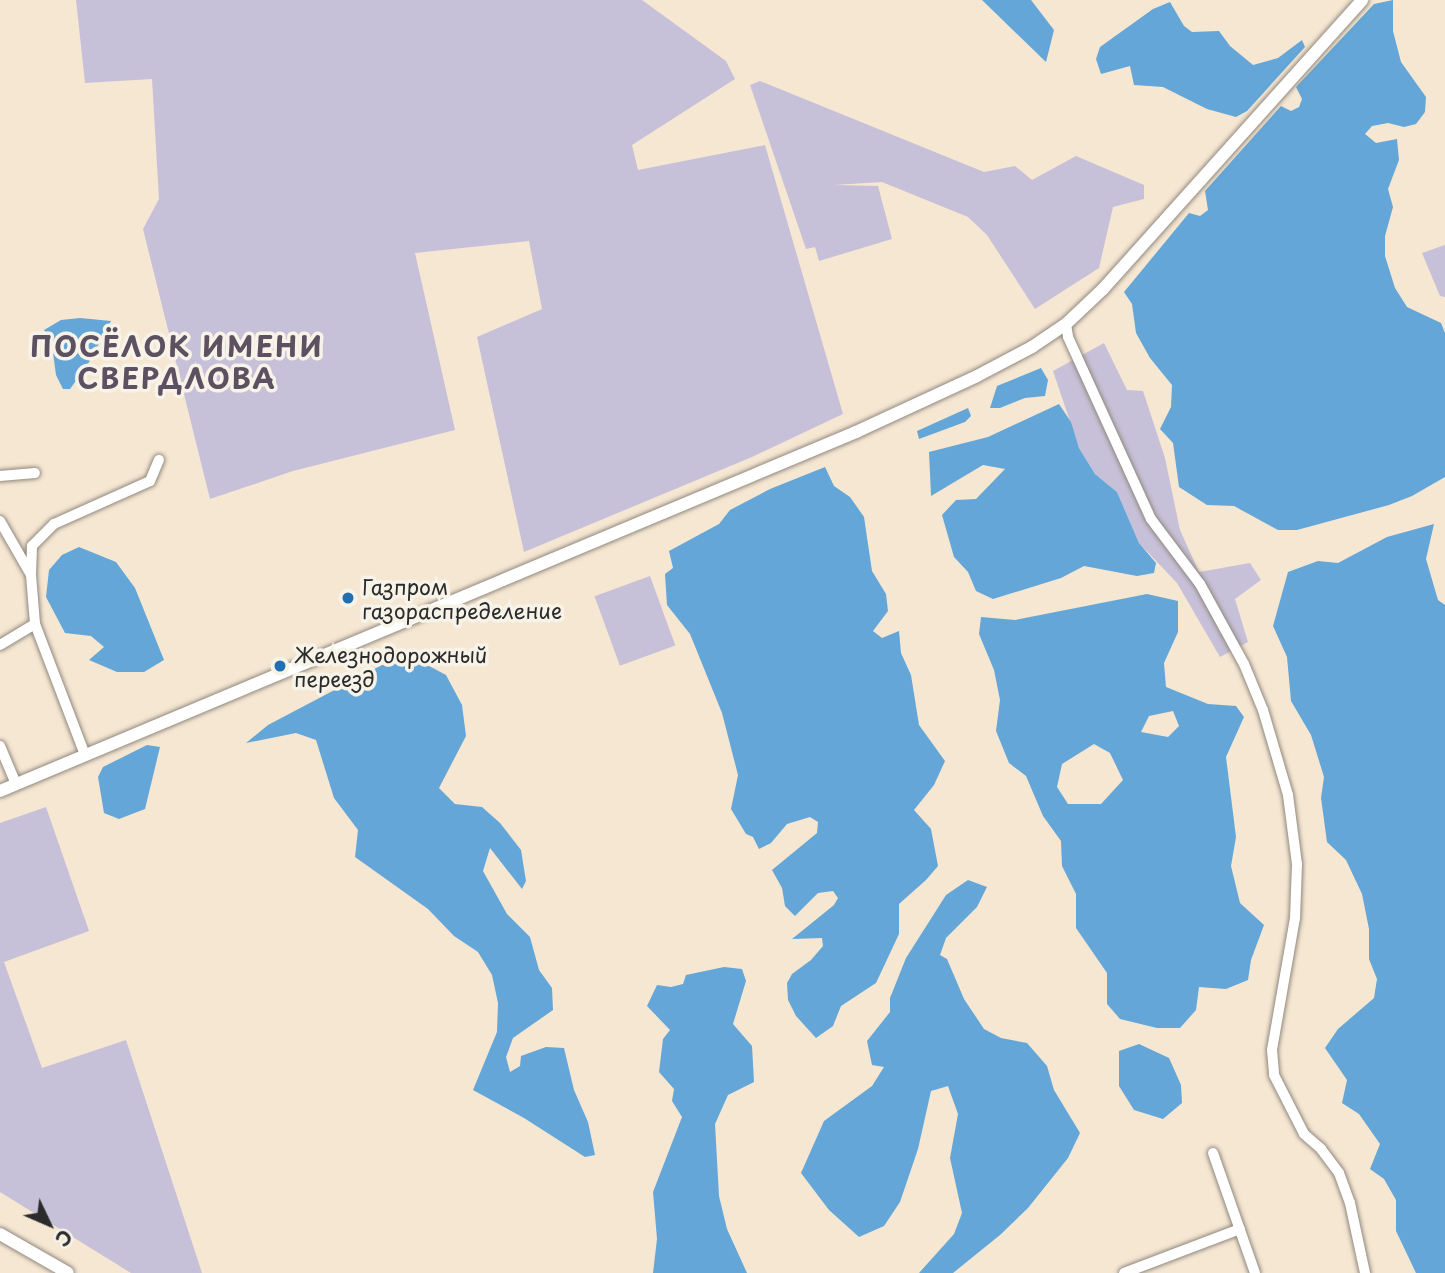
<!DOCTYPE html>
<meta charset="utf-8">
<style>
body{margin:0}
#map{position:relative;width:1445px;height:1273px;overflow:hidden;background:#f6e7d3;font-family:"Playpen Sans",sans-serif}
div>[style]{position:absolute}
.industrial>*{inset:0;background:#c7c0d9;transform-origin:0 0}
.water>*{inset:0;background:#63a6d7}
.roads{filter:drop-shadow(0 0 2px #90897f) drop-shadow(0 0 2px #90897f)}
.minor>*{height:10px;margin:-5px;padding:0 5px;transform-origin:5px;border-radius:5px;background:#fff}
.major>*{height:12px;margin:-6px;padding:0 6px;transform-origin:6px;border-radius:6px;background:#fff}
.dots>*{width:19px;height:19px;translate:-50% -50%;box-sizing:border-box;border:4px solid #f7f3e8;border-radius:50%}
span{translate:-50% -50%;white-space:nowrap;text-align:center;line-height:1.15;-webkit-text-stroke:7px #f7f3e8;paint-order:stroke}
.poi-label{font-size:21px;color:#2b2b2b}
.left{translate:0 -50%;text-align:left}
.district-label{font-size:28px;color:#5c5161;font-weight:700;letter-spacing:2px}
.north{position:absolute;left:14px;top:1189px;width:70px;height:70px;-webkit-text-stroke:5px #f7f3e8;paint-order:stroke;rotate:134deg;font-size:19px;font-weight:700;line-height:28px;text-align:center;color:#2b2b2b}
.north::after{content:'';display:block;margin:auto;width:24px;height:32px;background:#2b2b2b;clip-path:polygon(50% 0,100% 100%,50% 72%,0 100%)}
</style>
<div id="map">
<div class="industrial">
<i style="clip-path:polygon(76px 0,642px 0,726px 61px,735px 79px,632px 145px,638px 170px,765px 145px,843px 414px,752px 457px,524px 552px,477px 337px,542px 309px,529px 241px,415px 253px,455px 430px,293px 471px,210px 499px,143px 229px,159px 199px,152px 79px,85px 83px)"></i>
<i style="clip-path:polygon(760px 81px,984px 172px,1015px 166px,1032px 180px,1076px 156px,1144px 185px,1144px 199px,1113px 207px,1099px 268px,1035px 309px,987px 235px,968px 217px,882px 182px,834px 185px,878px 186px,892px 239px,819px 261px,815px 247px,806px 249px,750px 85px)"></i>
<i style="clip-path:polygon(1445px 245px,1445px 297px,1440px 296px,1422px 253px)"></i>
<i style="clip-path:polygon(1104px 343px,1127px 390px,1143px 391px,1165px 458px,1180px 530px,1199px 572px,1250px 563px,1261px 580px,1235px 599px,1248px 642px,1220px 657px,1177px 583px,1139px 543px,1117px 492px,1095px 474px,1079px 448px,1053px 371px)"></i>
<i style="left:650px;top:576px;width:74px;height:59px;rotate:70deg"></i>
<i style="clip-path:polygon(46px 807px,89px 931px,4px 962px,42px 1068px,126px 1040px,202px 1273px,131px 1273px,0 1192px,0 823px)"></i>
</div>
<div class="water">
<i style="clip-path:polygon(982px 0,1031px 0,1054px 30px,1046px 62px)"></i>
<i style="clip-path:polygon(1393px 0,1393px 31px,1401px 62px,1426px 97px,1425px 112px,1416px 124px,1404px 127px,1388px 123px,1372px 126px,1365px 134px,1376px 143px,1397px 139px,1399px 160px,1388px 189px,1393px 207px,1385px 236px,1385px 256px,1395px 288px,1407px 307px,1441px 323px,1445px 333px,1445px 477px,1412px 496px,1389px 505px,1297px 530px,1278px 530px,1234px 506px,1207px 505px,1179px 487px,1173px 443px,1160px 429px,1171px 407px,1172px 385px,1150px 358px,1136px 333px,1132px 304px,1124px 292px,1189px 213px,1200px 216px,1208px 210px,1205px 191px,1281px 106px,1291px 111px,1299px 107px,1302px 99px,1296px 87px,1374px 4px)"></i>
<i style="clip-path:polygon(1170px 2px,1184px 26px,1192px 32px,1219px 31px,1230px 46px,1253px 65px,1278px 58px,1302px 40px,1305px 47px,1247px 111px,1236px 117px,1207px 109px,1163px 87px,1134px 85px,1130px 66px,1101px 74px,1096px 59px,1100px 47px,1153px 9px)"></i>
<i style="clip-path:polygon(80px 318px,111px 321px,88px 364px,70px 389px,63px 389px,56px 375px,52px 345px,44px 330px,61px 320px)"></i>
<i style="clip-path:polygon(1041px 368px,1048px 380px,1045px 396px,1025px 398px,1000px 408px,990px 408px,997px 386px)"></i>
<i style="clip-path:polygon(1059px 404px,1071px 422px,1079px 448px,1095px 474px,1117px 492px,1139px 543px,1156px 563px,1154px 573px,1137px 576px,1084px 566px,1061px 578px,993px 599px,976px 591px,968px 572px,954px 557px,942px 515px,956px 500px,976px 499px,1005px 469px,983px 465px,931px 496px,929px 452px,988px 437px)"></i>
<i style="clip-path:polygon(968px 408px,971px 416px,965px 422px,919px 439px,917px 431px)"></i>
<i style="clip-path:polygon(825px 467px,834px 486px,850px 497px,864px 517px,872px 571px,886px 594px,888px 611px,873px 631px,882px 638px,899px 631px,901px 653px,911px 675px,919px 725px,945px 761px,934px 785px,914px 810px,931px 829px,938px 866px,926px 880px,899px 904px,899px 934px,876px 983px,841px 1006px,833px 1026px,816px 1038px,796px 1016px,788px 1000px,787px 983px,792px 974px,811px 960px,823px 946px,822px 938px,792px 939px,834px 905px,838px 898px,833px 891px,818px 893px,795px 916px,785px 906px,782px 888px,772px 870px,817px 833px,818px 822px,810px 817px,787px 824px,771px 843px,759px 849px,753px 837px,746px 834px,731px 809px,738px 775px,722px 713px,690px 634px,667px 605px,665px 574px,673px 568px,669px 551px,719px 524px,730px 510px,770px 489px)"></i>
<i style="clip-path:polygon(1434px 524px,1426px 559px,1438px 600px,1445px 605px,1445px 1273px,1416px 1273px,1396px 1231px,1396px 1200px,1384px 1179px,1370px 1169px,1380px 1144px,1359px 1114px,1342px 1103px,1347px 1080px,1325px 1048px,1338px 1029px,1374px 998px,1377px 979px,1369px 959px,1369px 929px,1362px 894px,1346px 860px,1327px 842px,1321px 798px,1324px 777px,1311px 735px,1291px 701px,1287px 657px,1273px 626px,1288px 572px,1318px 561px,1338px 563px,1387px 537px)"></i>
<i style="clip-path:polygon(79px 547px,116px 562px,135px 588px,164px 660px,144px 672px,117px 672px,89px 660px,104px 647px,91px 636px,65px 633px,46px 597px,49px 570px,62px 555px)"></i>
<i style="clip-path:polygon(evenodd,1147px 594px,1178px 601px,1178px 632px,1164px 663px,1166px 687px,1208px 704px,1236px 706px,1244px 717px,1226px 757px,1236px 837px,1231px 866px,1240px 903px,1264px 925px,1251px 960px,1248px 980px,1226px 989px,1199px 987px,1196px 1010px,1180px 1028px,1157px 1028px,1120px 1019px,1107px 1004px,1107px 973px,1076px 928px,1076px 894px,1062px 866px,1061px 841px,1043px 816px,1026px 776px,1009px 763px,996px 731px,1000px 700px,994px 670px,979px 634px,981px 617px,1015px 620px,1147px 594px,1173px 711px,1179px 726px,1168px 737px,1141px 732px,1149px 716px,1173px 711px,1147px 594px,1094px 744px,1110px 753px,1123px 780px,1101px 804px,1068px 804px,1057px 787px,1062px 764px,1094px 744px)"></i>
<i style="clip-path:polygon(416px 659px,446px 675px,462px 705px,466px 736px,439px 788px,455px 804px,482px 807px,500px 823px,521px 850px,526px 881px,522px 889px,490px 848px,483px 871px,507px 914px,530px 937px,539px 970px,552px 988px,553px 1010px,513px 1038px,506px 1057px,510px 1072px,520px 1066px,521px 1056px,546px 1047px,564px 1048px,574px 1090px,588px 1122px,595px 1155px,585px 1157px,524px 1118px,473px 1090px,497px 1032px,498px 1003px,492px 975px,478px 952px,454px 936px,428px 909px,355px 857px,358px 830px,334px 798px,316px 740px,296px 733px,246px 743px,268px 725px,382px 665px)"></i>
<i style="clip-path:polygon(147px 745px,160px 747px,145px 809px,119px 819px,104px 813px,98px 777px,103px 767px)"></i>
<i style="clip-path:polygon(968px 880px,987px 887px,977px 907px,946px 938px,940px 955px,947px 959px,964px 999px,984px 1029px,1001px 1038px,1027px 1043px,1047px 1066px,1054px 1090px,1080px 1133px,1068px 1158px,1028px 1208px,1000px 1235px,953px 1273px,919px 1273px,954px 1234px,962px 1213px,950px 1158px,958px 1114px,948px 1086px,931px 1091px,918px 1149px,900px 1202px,884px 1226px,859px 1237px,829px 1210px,801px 1173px,824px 1121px,872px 1086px,884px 1067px,872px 1065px,867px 1041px,890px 1012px,890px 998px,906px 958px,946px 895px)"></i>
<i style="clip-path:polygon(724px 967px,742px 969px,746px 981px,733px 1024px,752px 1046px,754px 1082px,728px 1095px,715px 1124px,719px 1196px,727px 1229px,747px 1273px,653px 1273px,657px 1239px,653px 1192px,682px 1117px,672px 1101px,674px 1089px,659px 1072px,663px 1039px,670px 1030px,647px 1006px,657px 985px,671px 987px,683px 984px,686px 975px)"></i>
<i style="clip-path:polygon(1139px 1044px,1169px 1058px,1181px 1085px,1182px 1103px,1163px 1119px,1134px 1110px,1119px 1086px,1119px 1051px)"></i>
</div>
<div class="roads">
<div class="minor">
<i style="left:1066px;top:324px;width:13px;rotate:81deg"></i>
<i style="left:1068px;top:337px;width:200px;rotate:65.5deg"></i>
<i style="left:1151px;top:519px;width:81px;rotate:53deg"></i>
<i style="left:1200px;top:584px;width:91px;rotate:61.2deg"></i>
<i style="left:1244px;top:664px;width:50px;rotate:67.6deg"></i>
<i style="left:1263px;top:710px;width:89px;rotate:73.6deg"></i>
<i style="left:1288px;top:795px;width:70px;rotate:82.6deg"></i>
<i style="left:1297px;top:864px;width:54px;rotate:92.1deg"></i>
<i style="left:1295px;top:918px;width:134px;rotate:99.9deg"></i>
<i style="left:1272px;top:1050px;width:25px;rotate:85deg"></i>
<i style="left:1274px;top:1075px;width:66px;rotate:63deg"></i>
<i style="left:1304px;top:1134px;width:23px;rotate:41deg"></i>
<i style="left:1321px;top:1149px;width:30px;rotate:53deg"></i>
<i style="left:1339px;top:1173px;width:32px;rotate:70deg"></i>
<i style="left:1350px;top:1203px;width:72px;rotate:77.9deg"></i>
<i style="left:0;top:476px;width:35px;rotate:-5deg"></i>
<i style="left:0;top:521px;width:62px;rotate:60.1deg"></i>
<i style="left:31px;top:575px;width:49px;rotate:85.3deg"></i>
<i style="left:35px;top:624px;width:140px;rotate:69.1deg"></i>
<i style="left:31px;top:575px;width:29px;rotate:-88deg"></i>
<i style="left:32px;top:546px;width:31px;rotate:-45deg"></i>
<i style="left:54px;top:524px;width:105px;rotate:-24.1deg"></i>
<i style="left:150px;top:481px;width:23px;rotate:-67deg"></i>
<i style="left:0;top:645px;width:41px;rotate:-31deg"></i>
<i style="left:0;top:746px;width:41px;rotate:67.2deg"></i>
<i style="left:1213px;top:1153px;width:127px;rotate:70.7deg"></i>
<i style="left:1124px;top:1273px;width:124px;rotate:-20.8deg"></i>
</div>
<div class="major">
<i style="left:0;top:791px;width:928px;rotate:-22.75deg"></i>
<i style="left:856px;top:432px;width:133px;rotate:-24.8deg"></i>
<i style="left:977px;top:376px;width:62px;rotate:-27.8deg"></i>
<i style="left:1032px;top:347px;width:41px;rotate:-34.1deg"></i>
<i style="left:1066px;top:324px;width:51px;rotate:-43.4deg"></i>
<i style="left:1103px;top:289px;width:388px;rotate:-48.1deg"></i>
<i style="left:0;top:1234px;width:78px;rotate:29.8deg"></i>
</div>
</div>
<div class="dots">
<i style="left:348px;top:598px;background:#1f6fb2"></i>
<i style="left:280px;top:666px;background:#1f6fb2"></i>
</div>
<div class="poi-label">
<span class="left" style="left:362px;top:598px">Газпром<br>газораспределение</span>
<span class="left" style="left:294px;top:666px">Железнодорожный<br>переезд</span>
</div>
<div class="district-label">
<span style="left:177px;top:362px">ПОСЁЛОК ИМЕНИ<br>СВЕРДЛОВА</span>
</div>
<div class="north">С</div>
</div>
